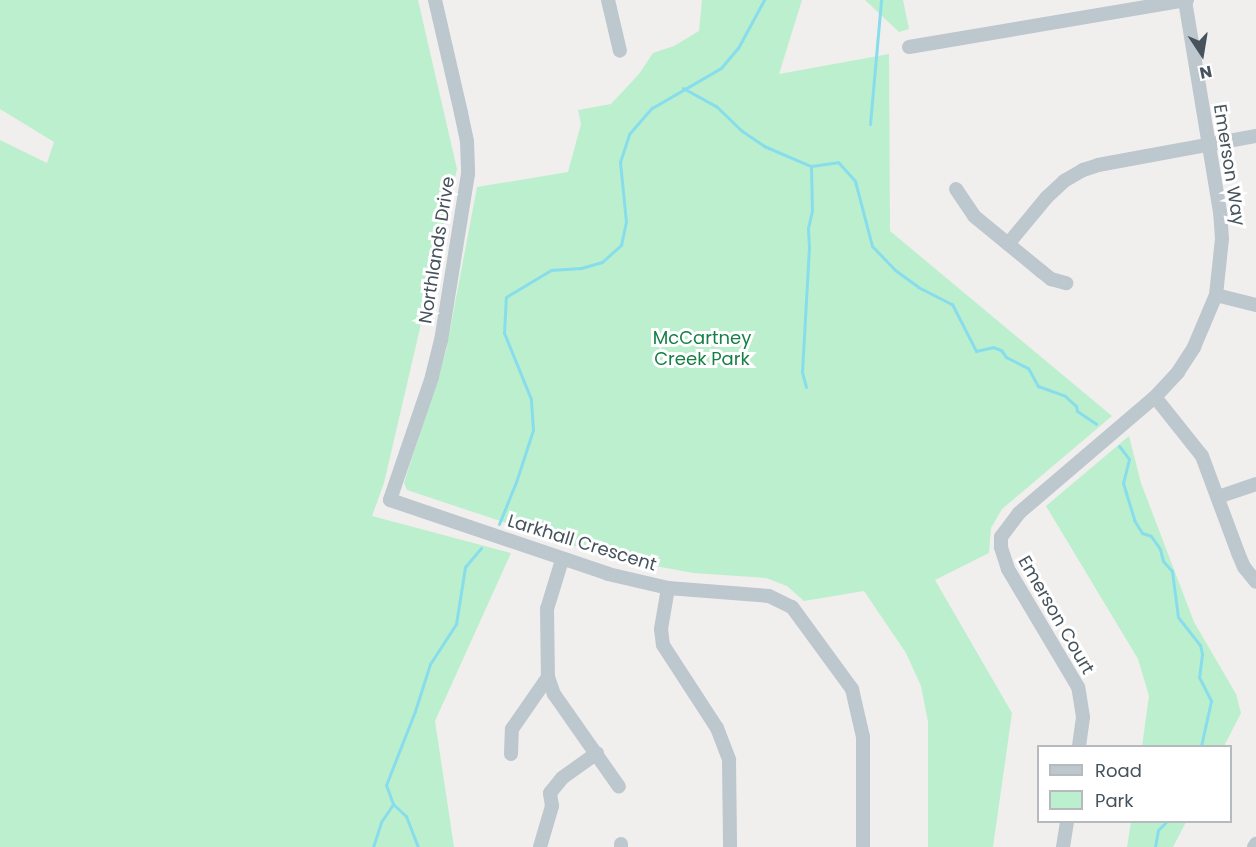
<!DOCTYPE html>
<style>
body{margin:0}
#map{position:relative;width:1256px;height:847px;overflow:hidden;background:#f1eeee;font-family:Poppins,sans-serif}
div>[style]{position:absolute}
.green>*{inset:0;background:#bcefcd}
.stream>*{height:3px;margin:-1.5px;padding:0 1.5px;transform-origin:1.5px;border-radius:1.5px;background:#88dded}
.minor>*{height:14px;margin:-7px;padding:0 7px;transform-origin:7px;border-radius:7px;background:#bcc7ce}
span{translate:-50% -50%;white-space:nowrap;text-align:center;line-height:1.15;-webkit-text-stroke:6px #fff;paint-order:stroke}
.street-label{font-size:18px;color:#46535c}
.park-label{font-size:18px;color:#167f45}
.legend{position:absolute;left:1037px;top:745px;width:195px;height:78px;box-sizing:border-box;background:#fff;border:2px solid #b5babe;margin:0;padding:8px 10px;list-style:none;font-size:18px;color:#46535c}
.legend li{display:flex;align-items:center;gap:12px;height:30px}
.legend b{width:30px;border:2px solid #b5babe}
.north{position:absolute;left:1172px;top:24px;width:60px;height:60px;-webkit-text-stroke:4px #fff;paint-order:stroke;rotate:168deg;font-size:16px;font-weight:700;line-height:24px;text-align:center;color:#46535c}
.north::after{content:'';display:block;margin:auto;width:21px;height:27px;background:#46535c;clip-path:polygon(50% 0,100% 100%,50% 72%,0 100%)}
</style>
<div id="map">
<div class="green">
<i style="clip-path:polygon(0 0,418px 0,457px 169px,384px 483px,372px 516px,511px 553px,435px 721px,454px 847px,0 847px,0 140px,47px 163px,54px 142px,0 109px)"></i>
<i style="clip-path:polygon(702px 0,802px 0,779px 74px,889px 54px,890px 231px,1112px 416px,1002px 509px,991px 528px,989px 553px,935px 580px,1012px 713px,993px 847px,928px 847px,928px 722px,921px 686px,906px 653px,864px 591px,804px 601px,787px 586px,766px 578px,693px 573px,608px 557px,407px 490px,404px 483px,446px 351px,477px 187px,568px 172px,581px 124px,578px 110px,611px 104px,639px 74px,653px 53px,674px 46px,699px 31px)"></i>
<i style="clip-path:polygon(865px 0,903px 0,909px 29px,899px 32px)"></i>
<i style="clip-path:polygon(1129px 436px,1141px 483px,1194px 622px,1236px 694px,1241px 713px,1224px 746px,1142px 746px,1149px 696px,1138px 659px,1046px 506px)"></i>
<i style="clip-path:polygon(1131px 822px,1186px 822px,1173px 847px,1127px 847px)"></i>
</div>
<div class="stream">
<i style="left:683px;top:88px;width:38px;rotate:29deg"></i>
<i style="left:716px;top:106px;width:36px;rotate:44deg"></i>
<i style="left:742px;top:131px;width:27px;rotate:34deg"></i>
<i style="left:764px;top:146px;width:51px;rotate:23.1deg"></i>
<i style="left:811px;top:166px;width:27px;rotate:-8deg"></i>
<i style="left:838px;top:162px;width:25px;rotate:48deg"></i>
<i style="left:855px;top:181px;width:67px;rotate:75.3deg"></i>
<i style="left:872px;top:246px;width:33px;rotate:46deg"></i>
<i style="left:895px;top:270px;width:29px;rotate:36deg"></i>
<i style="left:918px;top:287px;width:38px;rotate:27deg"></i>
<i style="left:952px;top:304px;width:53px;rotate:62.9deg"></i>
<i style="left:976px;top:351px;width:17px;rotate:-13deg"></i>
<i style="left:993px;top:347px;width:9px;rotate:21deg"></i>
<i style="left:1001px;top:350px;width:9px;rotate:54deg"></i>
<i style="left:1006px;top:357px;width:25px;rotate:27deg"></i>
<i style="left:1028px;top:368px;width:21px;rotate:61deg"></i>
<i style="left:1038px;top:386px;width:29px;rotate:20deg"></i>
<i style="left:1065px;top:396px;width:15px;rotate:42deg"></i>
<i style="left:1076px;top:406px;width:5px;rotate:79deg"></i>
<i style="left:1077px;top:411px;width:23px;rotate:34deg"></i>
<i style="left:870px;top:124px;width:124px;rotate:-84.9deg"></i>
<i style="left:806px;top:387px;width:16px;rotate:-105deg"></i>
<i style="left:802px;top:372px;width:124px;rotate:-86.8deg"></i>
<i style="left:809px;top:248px;width:20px;rotate:-93deg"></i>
<i style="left:808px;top:228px;width:17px;rotate:-77deg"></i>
<i style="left:812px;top:211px;width:45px;rotate:-91.3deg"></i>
<i style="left:1119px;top:446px;width:16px;rotate:52deg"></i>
<i style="left:1129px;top:459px;width:25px;rotate:104deg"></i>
<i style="left:1123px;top:483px;width:39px;rotate:73deg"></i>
<i style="left:1134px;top:520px;width:15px;rotate:58deg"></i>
<i style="left:1142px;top:533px;width:9px;rotate:18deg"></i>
<i style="left:1151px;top:536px;width:16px;rotate:55deg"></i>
<i style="left:1160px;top:549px;width:12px;rotate:76deg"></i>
<i style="left:1163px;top:561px;width:13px;rotate:48deg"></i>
<i style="left:1172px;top:571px;width:46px;rotate:82.6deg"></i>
<i style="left:1178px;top:617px;width:36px;rotate:52deg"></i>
<i style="left:1200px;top:645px;width:9px;rotate:77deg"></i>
<i style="left:1202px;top:654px;width:23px;rotate:97deg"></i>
<i style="left:1199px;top:677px;width:27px;rotate:63deg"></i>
<i style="left:1211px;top:701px;width:46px;rotate:102.5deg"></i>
<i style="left:499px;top:524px;width:45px;rotate:-68deg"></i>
<i style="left:516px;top:482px;width:55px;rotate:-71.9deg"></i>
<i style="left:533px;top:430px;width:31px;rotate:-94deg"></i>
<i style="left:531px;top:399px;width:71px;rotate:-112.2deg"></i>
<i style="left:504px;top:333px;width:36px;rotate:-87deg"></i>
<i style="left:506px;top:297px;width:52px;rotate:-31deg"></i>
<i style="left:551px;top:270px;width:30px;rotate:-4deg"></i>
<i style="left:581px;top:268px;width:22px;rotate:-16deg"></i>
<i style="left:602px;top:262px;width:25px;rotate:-42deg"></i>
<i style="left:621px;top:245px;width:24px;rotate:-78deg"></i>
<i style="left:626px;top:222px;width:60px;rotate:-95.7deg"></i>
<i style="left:620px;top:162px;width:29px;rotate:-72deg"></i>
<i style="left:629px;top:134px;width:35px;rotate:-49deg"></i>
<i style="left:652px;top:108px;width:80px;rotate:-30.1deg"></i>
<i style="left:721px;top:68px;width:26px;rotate:-50deg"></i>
<i style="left:738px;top:48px;width:55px;rotate:-61.6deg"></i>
<i style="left:393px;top:804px;width:18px;rotate:43deg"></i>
<i style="left:406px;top:816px;width:33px;rotate:69deg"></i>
<i style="left:373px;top:847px;width:26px;rotate:-72deg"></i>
<i style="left:381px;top:822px;width:22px;rotate:-56deg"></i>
<i style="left:393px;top:804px;width:20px;rotate:-110deg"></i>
<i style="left:386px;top:785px;width:79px;rotate:-68.6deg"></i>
<i style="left:415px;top:711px;width:49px;rotate:-72.3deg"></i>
<i style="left:430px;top:664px;width:48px;rotate:-57deg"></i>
<i style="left:456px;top:624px;width:58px;rotate:-81deg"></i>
<i style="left:465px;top:567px;width:25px;rotate:-50deg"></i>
<i style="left:1155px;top:847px;width:17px;rotate:-80deg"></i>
<i style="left:1158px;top:830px;width:11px;rotate:-45deg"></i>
</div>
<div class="minor">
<i style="left:435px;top:0;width:116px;rotate:77deg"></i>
<i style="left:461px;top:113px;width:29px;rotate:78deg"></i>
<i style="left:467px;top:141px;width:33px;rotate:88deg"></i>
<i style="left:468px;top:174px;width:168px;rotate:99.2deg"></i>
<i style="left:441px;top:340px;width:38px;rotate:104deg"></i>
<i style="left:432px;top:377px;width:130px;rotate:108.9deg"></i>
<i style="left:390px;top:500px;width:230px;rotate:18.7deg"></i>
<i style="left:608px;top:574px;width:62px;rotate:13.1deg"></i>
<i style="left:668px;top:588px;width:101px;rotate:4.5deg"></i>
<i style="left:769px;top:596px;width:25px;rotate:26deg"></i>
<i style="left:792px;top:607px;width:102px;rotate:53.8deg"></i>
<i style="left:852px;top:689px;width:49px;rotate:77.1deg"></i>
<i style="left:863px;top:737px;width:110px;rotate:90deg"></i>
<i style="left:608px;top:0;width:52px;rotate:76.8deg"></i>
<i style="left:909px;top:47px;width:282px;rotate:-9.6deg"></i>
<i style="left:956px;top:189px;width:32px;rotate:56deg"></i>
<i style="left:974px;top:216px;width:87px;rotate:39.4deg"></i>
<i style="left:1041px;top:271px;width:13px;rotate:39deg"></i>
<i style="left:1051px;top:279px;width:16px;rotate:15deg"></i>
<i style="left:1008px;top:244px;width:61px;rotate:-50.3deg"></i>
<i style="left:1047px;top:197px;width:23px;rotate:-43deg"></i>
<i style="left:1064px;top:181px;width:22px;rotate:-30deg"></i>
<i style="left:1083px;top:170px;width:16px;rotate:-18deg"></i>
<i style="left:1098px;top:165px;width:161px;rotate:-10.4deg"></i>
<i style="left:1216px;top:295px;width:41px;rotate:14deg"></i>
<i style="left:1155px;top:397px;width:75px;rotate:51.5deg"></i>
<i style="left:1202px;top:456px;width:103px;rotate:69.6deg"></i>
<i style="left:1238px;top:553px;width:15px;rotate:67deg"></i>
<i style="left:1244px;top:567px;width:19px;rotate:51deg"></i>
<i style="left:1218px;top:497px;width:40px;rotate:-18.9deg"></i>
<i style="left:562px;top:560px;width:51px;rotate:107deg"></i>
<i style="left:547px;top:609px;width:68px;rotate:89.2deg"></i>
<i style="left:548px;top:677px;width:18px;rotate:71deg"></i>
<i style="left:554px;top:694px;width:113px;rotate:55deg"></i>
<i style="left:668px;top:588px;width:42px;rotate:99.7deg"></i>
<i style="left:661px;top:629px;width:16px;rotate:83deg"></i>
<i style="left:663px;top:645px;width:99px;rotate:57deg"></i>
<i style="left:717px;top:728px;width:34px;rotate:69deg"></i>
<i style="left:729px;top:760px;width:87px;rotate:89.3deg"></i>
<i style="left:1079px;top:746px;width:29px;rotate:-82deg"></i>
<i style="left:1083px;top:717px;width:30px;rotate:-99deg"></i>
<i style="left:1078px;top:687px;width:137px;rotate:-120.7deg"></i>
<i style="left:1008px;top:569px;width:23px;rotate:-108deg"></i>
<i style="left:1001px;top:547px;width:10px;rotate:-90deg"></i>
<i style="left:1001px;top:537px;width:30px;rotate:-53deg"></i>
<i style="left:1019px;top:513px;width:179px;rotate:-40.5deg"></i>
<i style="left:1155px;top:397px;width:34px;rotate:-47deg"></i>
<i style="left:1178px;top:372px;width:30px;rotate:-57deg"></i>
<i style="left:1194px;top:347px;width:56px;rotate:-67.1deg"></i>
<i style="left:1216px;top:295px;width:56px;rotate:-83.9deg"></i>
<i style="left:1222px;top:239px;width:27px;rotate:-94deg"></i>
<i style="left:1220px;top:212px;width:215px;rotate:-99.4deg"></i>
<i style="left:511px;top:754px;width:25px;rotate:-88deg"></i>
<i style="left:512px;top:729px;width:63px;rotate:-55.3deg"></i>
<i style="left:540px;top:847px;width:43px;rotate:-73.7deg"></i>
<i style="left:552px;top:806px;width:13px;rotate:-99deg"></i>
<i style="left:550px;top:793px;width:19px;rotate:-51deg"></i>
<i style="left:562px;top:778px;width:43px;rotate:-35.5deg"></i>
<i style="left:621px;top:847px;width:3px;rotate:-90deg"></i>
<i style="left:1063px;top:847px;width:25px;rotate:-81deg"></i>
<i style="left:1254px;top:847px;width:4px;rotate:-56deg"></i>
</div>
<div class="street-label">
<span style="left:1229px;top:165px;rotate:81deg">Emerson Way</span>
<span style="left:437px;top:250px;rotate:-81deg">Northlands Drive</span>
<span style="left:582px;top:543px;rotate:17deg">Larkhall Crescent</span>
<span style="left:1056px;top:615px;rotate:60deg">Emerson Court</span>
</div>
<div class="park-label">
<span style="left:702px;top:349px">McCartney<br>Creek Park</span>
</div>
<ul class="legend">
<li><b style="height:8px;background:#bcc7ce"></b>Road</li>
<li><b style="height:16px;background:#bcefcd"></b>Park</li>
</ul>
<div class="north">N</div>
</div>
